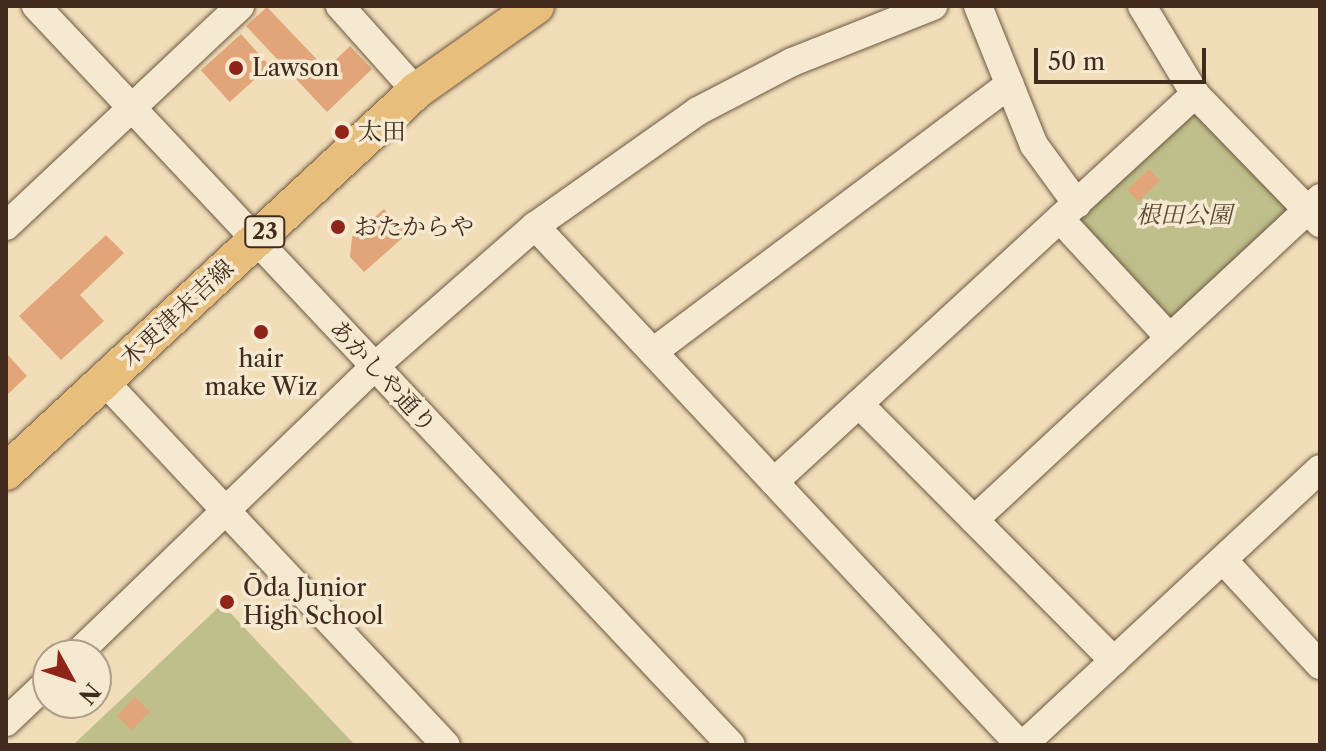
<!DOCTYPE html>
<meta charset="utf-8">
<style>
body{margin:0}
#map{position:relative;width:1326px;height:751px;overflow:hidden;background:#f1ddb8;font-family:"Libre Caslon Text","Noto Serif JP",serif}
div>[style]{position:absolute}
.green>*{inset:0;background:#bebf8b;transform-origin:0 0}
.building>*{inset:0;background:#e2a579;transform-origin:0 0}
.roads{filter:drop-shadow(0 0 2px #6d5843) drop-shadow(0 0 2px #6d5843)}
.minor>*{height:28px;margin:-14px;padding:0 14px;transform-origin:14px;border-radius:14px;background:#f6e9d1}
.major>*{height:36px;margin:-18px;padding:0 18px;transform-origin:18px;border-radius:18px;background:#e8be7c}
.dots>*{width:22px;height:22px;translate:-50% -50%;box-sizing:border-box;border:4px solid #f6e9d1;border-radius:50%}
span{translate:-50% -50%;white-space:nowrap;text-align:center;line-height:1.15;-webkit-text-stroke:7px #f6e9d1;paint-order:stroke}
.shield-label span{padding:2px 6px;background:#f6e9d1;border:2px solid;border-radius:6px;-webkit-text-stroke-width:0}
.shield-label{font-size:22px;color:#412b1c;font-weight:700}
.poi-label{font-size:24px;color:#412b1c}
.left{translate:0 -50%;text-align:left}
.park-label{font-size:24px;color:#5a4932;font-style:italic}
.street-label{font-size:24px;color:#412b1c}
.frame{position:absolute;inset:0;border:8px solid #412b1c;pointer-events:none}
.north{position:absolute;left:32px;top:639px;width:80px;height:80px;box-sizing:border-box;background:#f6e9d1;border:2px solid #ae9d89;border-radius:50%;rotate:130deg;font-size:22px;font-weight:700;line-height:32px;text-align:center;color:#412b1c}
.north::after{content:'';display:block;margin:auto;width:28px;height:36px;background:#8f2418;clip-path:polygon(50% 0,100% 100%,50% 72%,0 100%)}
.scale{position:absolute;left:1034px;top:48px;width:172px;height:36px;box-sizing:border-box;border:4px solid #412b1c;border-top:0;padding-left:10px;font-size:24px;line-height:28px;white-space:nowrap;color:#412b1c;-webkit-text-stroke:6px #f6e9d1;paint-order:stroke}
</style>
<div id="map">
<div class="green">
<i style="left:1193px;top:102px;width:153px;height:172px;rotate:45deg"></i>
<i style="clip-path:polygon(222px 604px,355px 745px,73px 745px)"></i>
</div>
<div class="building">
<i style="clip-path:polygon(267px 7px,326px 69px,350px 46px,372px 69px,327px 112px,246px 26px)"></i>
<i style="left:241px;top:34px;width:43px;height:54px;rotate:48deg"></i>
<i style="left:1149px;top:169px;width:16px;height:30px;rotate:47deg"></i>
<i style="clip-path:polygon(384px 209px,407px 234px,364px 272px,350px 257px,352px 237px)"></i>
<i style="clip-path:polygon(106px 235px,124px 253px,80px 295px,104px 321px,61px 360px,19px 316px)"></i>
<i style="clip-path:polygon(6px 353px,27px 376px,6px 396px)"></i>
<i style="left:135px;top:697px;width:21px;height:26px;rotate:45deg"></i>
</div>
<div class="roads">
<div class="minor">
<i style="left:36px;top:6px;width:1014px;rotate:46.76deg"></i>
<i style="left:340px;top:6px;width:114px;rotate:48.2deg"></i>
<i style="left:978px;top:6px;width:150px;rotate:68.1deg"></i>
<i style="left:1034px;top:145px;width:73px;rotate:53.9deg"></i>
<i style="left:1142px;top:6px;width:103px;rotate:58.9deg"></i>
<i style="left:1195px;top:94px;width:180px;rotate:45.9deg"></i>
<i style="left:1060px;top:219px;width:162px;rotate:47.3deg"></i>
<i style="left:6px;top:226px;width:321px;rotate:-43.2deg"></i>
<i style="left:535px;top:226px;width:710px;rotate:46.94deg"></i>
<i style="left:653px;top:352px;width:446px;rotate:-36.9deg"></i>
<i style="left:104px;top:381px;width:499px;rotate:46.8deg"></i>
<i style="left:859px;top:404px;width:362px;rotate:45.2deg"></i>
<i style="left:774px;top:482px;width:573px;rotate:-42.66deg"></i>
<i style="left:974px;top:520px;width:473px;rotate:-42.9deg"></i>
<i style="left:1223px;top:560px;width:143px;rotate:47.3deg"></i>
<i style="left:76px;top:655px;width:414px;rotate:-44deg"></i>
<i style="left:374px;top:367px;width:214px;rotate:-41.2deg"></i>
<i style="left:535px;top:226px;width:199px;rotate:-35.2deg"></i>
<i style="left:698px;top:111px;width:106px;rotate:-27.5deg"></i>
<i style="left:792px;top:62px;width:152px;rotate:-21.7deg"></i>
<i style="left:6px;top:722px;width:58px;rotate:-43.6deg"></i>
<i style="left:1023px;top:745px;width:405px;rotate:-42.9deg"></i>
</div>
<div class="major">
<i style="left:6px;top:472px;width:560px;rotate:-42.9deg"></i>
<i style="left:416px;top:91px;width:147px;rotate:-35.3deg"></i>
</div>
</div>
<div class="dots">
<i style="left:236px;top:68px;background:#8f2418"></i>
<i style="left:342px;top:132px;background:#8f2418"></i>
<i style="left:338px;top:227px;background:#8f2418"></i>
<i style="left:261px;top:332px;background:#8f2418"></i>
<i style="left:227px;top:602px;background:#8f2418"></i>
</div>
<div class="shield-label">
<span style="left:265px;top:232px">23</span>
</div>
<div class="poi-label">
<span class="left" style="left:252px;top:68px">Lawson</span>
<span class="left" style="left:358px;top:132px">太田</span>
<span class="left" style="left:354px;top:227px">おたからや</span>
<span style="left:261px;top:373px">hair<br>make Wiz</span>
<span class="left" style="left:243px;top:602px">Ōda Junior<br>High School</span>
</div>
<div class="park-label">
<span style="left:1184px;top:215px">根田公園</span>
</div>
<div class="street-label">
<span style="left:177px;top:313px;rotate:-43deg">木更津末吉線</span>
<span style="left:383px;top:376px;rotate:47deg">あかしや通り</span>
</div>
<div class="frame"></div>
<div class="north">N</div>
<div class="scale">50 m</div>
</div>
